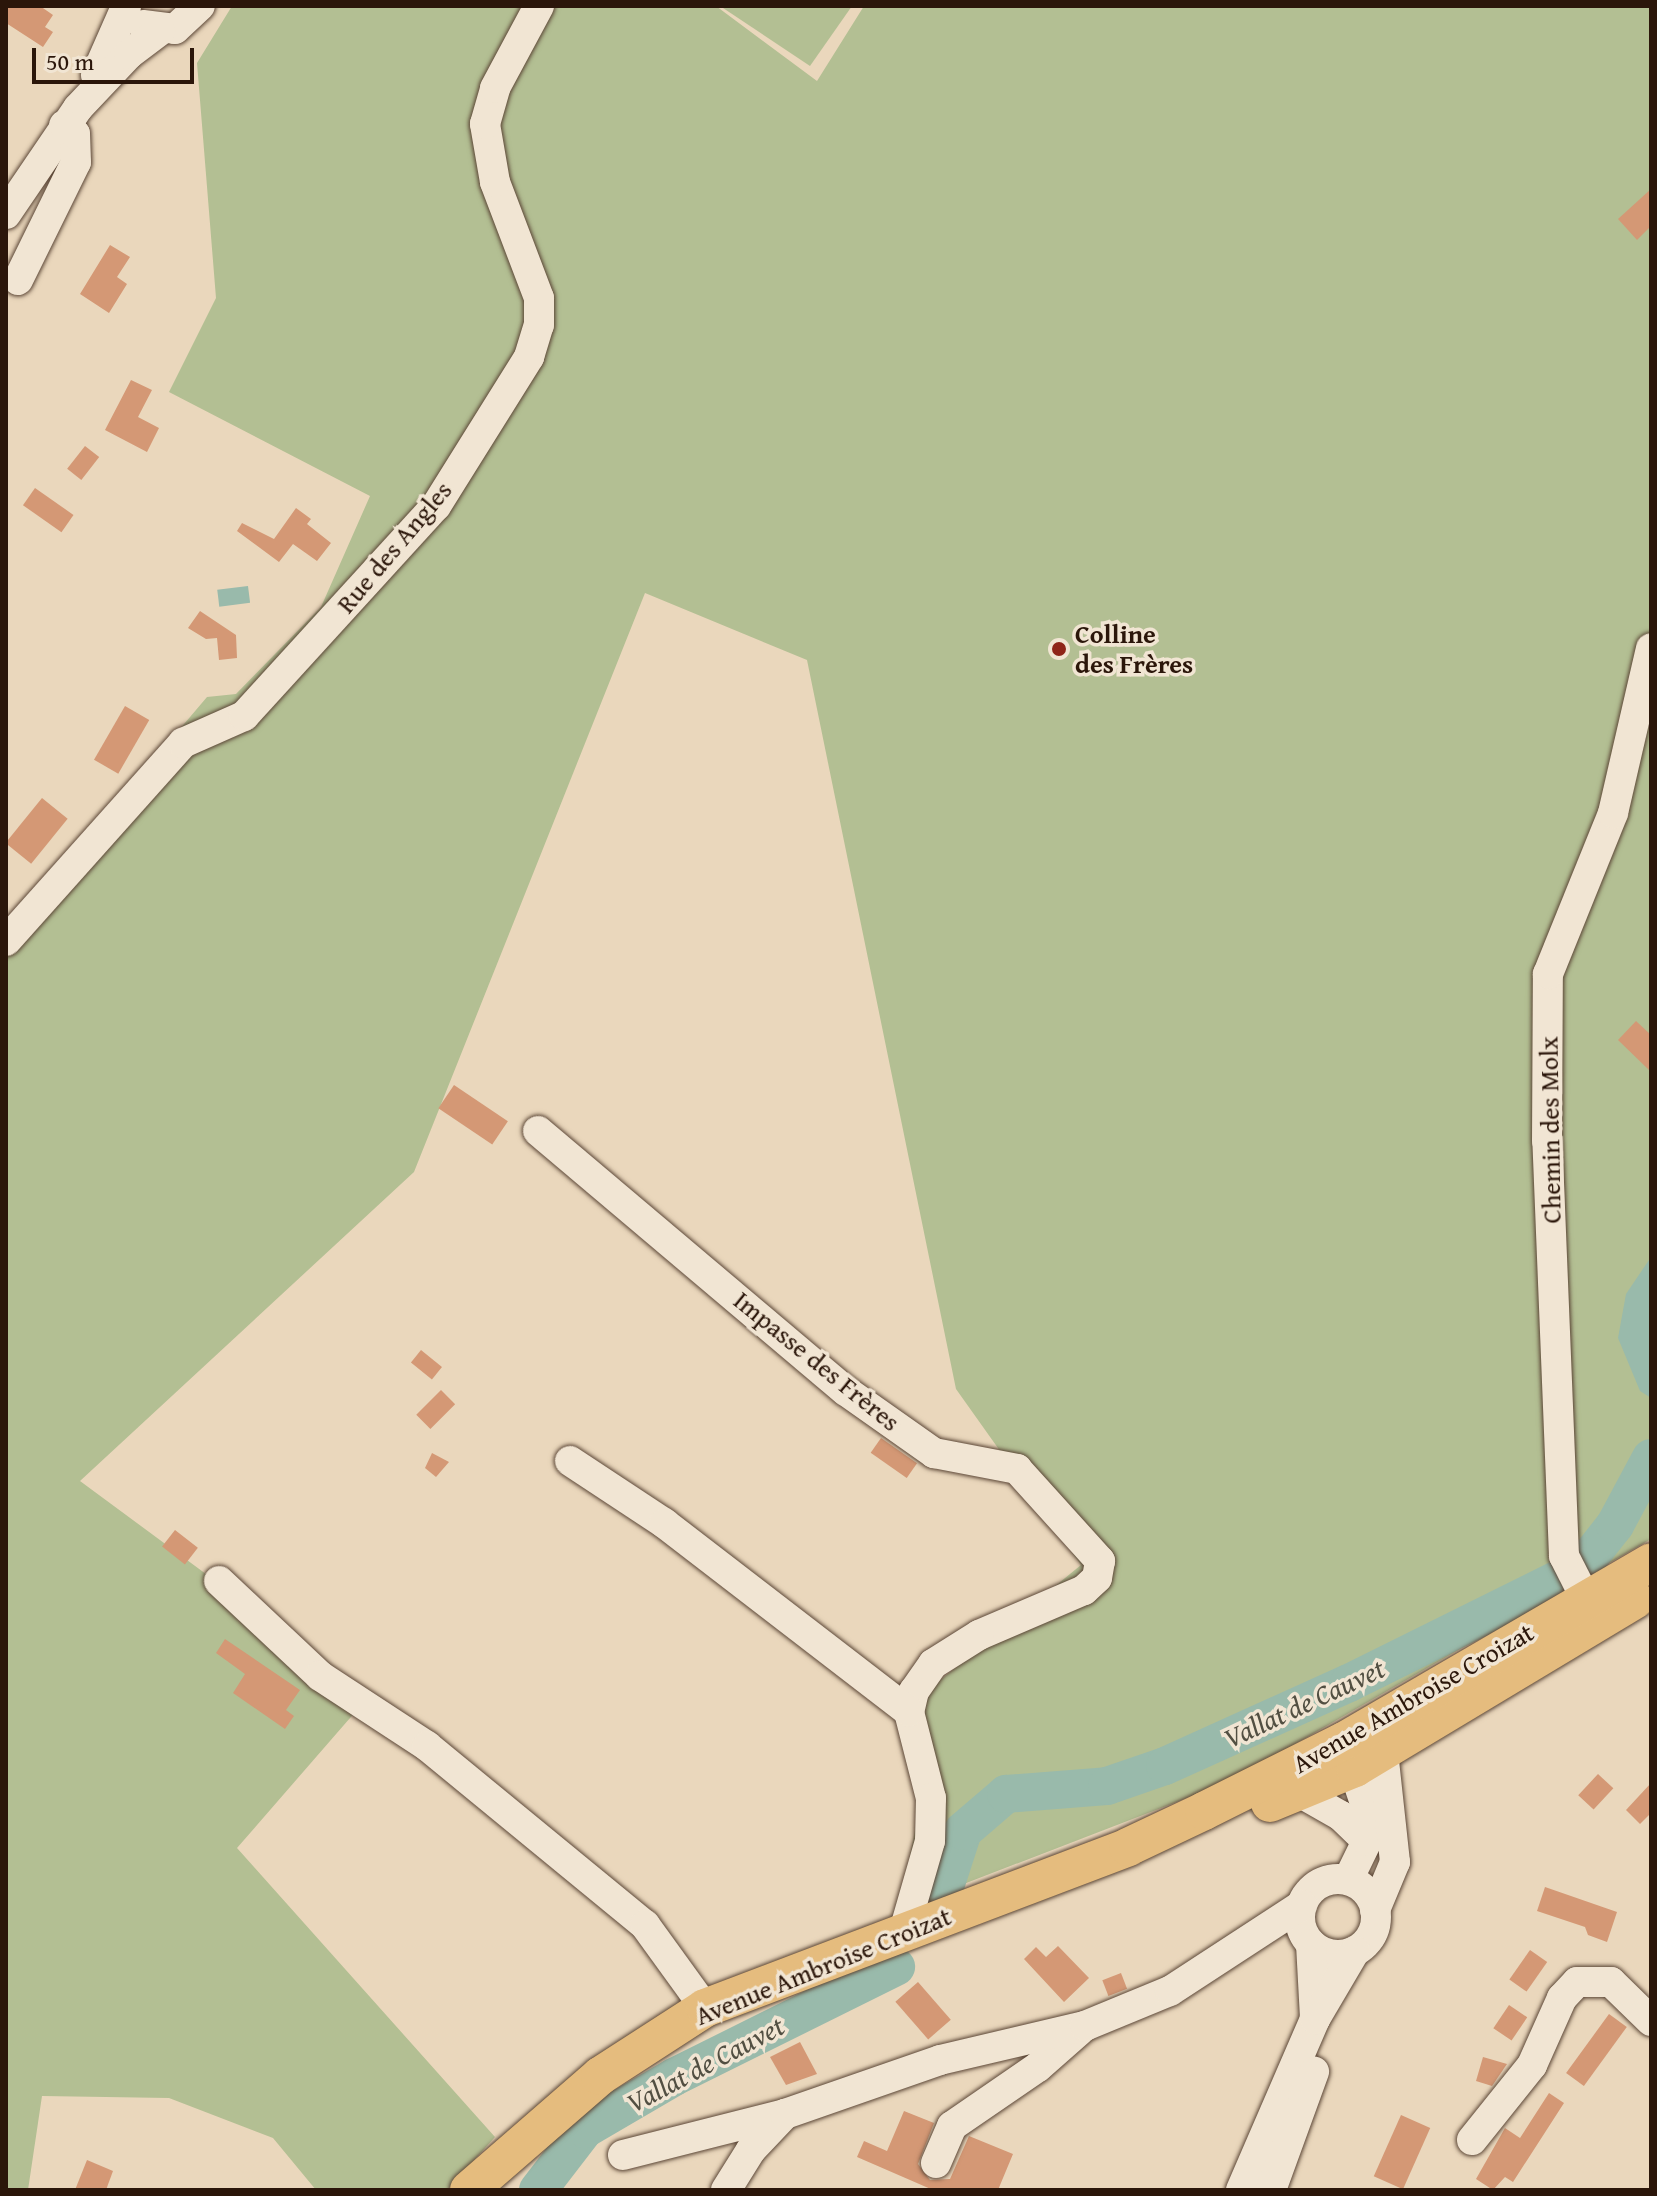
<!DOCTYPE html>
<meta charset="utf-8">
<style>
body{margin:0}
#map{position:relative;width:1657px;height:2196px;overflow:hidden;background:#ead7bc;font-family:"Gentium Book Plus",serif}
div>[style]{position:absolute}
.green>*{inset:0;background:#b3bf93}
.water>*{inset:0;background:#99baab;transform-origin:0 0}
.river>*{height:38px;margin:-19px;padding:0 19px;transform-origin:19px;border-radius:19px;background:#99baab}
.building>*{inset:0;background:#d49875;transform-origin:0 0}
.roads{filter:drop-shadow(0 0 2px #5b4636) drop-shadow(0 0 2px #5b4636)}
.minor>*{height:30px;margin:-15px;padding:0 15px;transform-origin:15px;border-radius:15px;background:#f1e5d3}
.minor>.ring{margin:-15px;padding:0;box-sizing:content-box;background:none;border:30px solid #f1e5d3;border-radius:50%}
.major>*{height:38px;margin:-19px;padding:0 19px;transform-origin:19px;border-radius:19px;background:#e5bc7e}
.dots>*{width:22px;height:22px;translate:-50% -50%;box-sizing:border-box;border:4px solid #f1e5d3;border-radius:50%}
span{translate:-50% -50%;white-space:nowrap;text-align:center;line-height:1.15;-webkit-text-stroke:7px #f1e5d3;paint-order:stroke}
.street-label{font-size:26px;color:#2b160a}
.poi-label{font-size:26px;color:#2b160a;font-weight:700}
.left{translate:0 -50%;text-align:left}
.water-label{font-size:28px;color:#524f42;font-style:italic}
.frame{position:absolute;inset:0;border:8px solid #2b160a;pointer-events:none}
.scale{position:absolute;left:32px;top:48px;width:162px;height:36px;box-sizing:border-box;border:4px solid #2b160a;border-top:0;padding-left:10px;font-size:24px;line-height:28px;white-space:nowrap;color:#2b160a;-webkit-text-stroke:6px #f1e5d3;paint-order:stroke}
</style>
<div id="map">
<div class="green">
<i style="clip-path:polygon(232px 6px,716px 6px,817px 81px,864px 6px,1651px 6px,1651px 1539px,1231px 1781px,899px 1909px,921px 1801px,895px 1717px,1081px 1565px,956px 1389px,807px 660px,645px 593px,414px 1172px,80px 1481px,370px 1695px,237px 1848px,495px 2137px,447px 2190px,316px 2190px,273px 2138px,169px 2098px,42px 2096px,28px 2190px,6px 2190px,6px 926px,27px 909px,207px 697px,236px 694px,321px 607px,370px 496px,169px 392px,216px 298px,197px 63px)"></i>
<i style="clip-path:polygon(720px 6px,852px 6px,810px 66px)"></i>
</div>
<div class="water">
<i style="left:248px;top:586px;width:17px;height:31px;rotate:83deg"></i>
<i style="clip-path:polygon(1651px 1257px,1651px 1398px,1640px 1391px,1618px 1338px,1626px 1294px)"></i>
</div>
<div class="river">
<i style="left:942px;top:1896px;width:68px;rotate:-72.1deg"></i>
<i style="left:963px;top:1831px;width:57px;rotate:-40.7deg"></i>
<i style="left:1006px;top:1794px;width:101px;rotate:-4.5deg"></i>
<i style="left:1107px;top:1786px;width:61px;rotate:-19deg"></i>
<i style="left:1165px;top:1766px;width:202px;rotate:-24.3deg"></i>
<i style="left:1349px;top:1683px;width:259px;rotate:-26.4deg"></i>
<i style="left:1581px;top:1568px;width:55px;rotate:-51.7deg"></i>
<i style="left:1615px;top:1525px;width:76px;rotate:-61.8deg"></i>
<i style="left:538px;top:2190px;width:77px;rotate:-52.4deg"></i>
<i style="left:585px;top:2129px;width:103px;rotate:-30.3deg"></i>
<i style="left:674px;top:2077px;width:248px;rotate:-26.4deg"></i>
</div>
<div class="building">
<i style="clip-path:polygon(6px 6px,40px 6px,53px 15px,45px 27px,53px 32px,43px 47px,6px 23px)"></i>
<i style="clip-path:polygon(1651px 189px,1651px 226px,1637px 240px,1618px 219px)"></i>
<i style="clip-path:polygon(110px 245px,130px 257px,117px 277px,127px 284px,109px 313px,80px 294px)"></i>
<i style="clip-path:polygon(131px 380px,152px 390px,138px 417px,159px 428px,147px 452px,105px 430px)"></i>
<i style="left:85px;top:446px;width:18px;height:29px;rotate:38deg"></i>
<i style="left:35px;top:488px;width:47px;height:21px;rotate:35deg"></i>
<i style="clip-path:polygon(296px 508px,311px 519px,307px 524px,331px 543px,317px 561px,293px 544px,279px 562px,237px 531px,242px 523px,274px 539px)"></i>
<i style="clip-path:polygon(200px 611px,236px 635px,237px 658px,219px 660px,217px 638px,206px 639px,188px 628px)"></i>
<i style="left:125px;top:706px;width:28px;height:62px;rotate:30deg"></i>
<i style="left:42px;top:798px;width:33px;height:58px;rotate:39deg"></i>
<i style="clip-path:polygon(1636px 1021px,1651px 1035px,1651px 1072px,1618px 1040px)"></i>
<i style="left:454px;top:1085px;width:65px;height:28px;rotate:34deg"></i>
<i style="left:421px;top:1350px;width:27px;height:16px;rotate:39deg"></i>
<i style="left:441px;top:1390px;width:20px;height:35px;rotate:45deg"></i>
<i style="left:881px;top:1438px;width:44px;height:18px;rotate:35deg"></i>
<i style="clip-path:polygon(432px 1453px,449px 1462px,436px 1477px,425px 1468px)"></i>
<i style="left:175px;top:1530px;width:29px;height:21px;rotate:38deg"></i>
<i style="clip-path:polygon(225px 1639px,300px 1690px,286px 1710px,294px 1716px,285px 1729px,233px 1693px,245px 1674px,216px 1653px)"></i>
<i style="left:1598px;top:1774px;width:21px;height:29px;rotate:43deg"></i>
<i style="clip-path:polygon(1651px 1783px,1651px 1813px,1640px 1824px,1626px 1810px)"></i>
<i style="clip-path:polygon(1545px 1887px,1617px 1912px,1607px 1942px,1588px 1935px,1585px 1927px,1537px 1911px)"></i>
<i style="clip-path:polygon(1058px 1946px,1089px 1978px,1064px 2002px,1024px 1959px,1036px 1947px,1046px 1957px)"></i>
<i style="left:1530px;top:1950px;width:21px;height:36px;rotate:35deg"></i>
<i style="left:1121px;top:1973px;width:17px;height:20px;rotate:69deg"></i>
<i style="left:918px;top:1982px;width:50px;height:30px;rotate:49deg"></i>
<i style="left:1509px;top:2005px;width:22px;height:28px;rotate:34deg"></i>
<i style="left:1609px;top:2014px;width:22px;height:73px;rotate:36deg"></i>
<i style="clip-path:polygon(800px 2042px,817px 2074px,786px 2085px,770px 2057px)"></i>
<i style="clip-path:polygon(1483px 2057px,1507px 2064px,1492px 2086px,1476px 2081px)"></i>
<i style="clip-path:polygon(1549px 2093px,1564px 2103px,1513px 2182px,1505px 2177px,1493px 2190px,1476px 2179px,1505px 2128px,1520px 2138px)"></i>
<i style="clip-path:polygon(904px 2111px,934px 2123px,918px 2164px,930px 2180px,950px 2179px,969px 2136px,1013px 2154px,998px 2190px,933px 2190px,857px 2157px,864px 2141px,887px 2151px)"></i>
<i style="left:1401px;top:2115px;width:32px;height:67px;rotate:24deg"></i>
<i style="clip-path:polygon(87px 2160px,113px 2171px,106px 2190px,75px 2190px)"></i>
</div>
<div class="roads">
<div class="minor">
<i style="left:143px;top:25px;width:32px;rotate:7deg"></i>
<i style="left:175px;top:29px;width:34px;rotate:-43deg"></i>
<i style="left:96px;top:75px;width:74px;rotate:-66.2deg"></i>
<i style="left:6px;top:214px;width:128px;rotate:-55.8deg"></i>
<i style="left:78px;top:108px;width:74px;rotate:-46.6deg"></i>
<i style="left:129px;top:54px;width:39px;rotate:-37deg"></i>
<i style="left:18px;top:280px;width:131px;rotate:-63.8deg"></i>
<i style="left:76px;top:162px;width:28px;rotate:-92deg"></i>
<i style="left:75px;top:134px;width:14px;rotate:-141deg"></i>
<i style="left:6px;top:941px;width:266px;rotate:-48.2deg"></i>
<i style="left:183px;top:743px;width:67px;rotate:-23.9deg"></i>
<i style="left:244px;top:716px;width:285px;rotate:-47.6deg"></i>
<i style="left:436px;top:506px;width:176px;rotate:-58deg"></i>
<i style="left:529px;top:357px;width:34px;rotate:-73deg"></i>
<i style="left:539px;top:325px;width:27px;rotate:-90deg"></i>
<i style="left:539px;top:298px;width:124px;rotate:-110.8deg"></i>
<i style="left:495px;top:182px;width:59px;rotate:-99.8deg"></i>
<i style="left:485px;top:124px;width:37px;rotate:-74deg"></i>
<i style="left:495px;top:88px;width:93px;rotate:-61.8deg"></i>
<i style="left:538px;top:1131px;width:403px;rotate:40.2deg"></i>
<i style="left:846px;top:1391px;width:108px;rotate:35.2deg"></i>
<i style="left:934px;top:1453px;width:85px;rotate:10.9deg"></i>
<i style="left:1017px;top:1469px;width:124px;rotate:47.9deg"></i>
<i style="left:1100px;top:1561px;width:17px;rotate:100deg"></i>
<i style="left:1097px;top:1578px;width:18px;rotate:137deg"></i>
<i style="left:1084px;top:1590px;width:114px;rotate:156.8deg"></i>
<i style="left:979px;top:1635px;width:54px;rotate:147.8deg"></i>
<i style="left:933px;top:1664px;width:33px;rotate:125deg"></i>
<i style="left:914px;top:1691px;width:22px;rotate:103deg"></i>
<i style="left:909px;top:1712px;width:89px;rotate:75.7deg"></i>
<i style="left:931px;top:1798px;width:43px;rotate:91.3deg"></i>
<i style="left:930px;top:1841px;width:94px;rotate:106.1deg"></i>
<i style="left:570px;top:1461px;width:113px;rotate:33.4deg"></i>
<i style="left:664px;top:1523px;width:309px;rotate:37.6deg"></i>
<i style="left:219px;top:1581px;width:139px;rotate:43.2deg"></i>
<i style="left:320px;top:1676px;width:128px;rotate:33.2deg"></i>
<i style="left:427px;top:1746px;width:282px;rotate:39.4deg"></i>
<i style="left:645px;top:1925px;width:102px;rotate:54.1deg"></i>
<i style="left:1595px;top:1617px;width:68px;rotate:-116.9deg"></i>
<i style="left:1564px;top:1556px;width:415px;rotate:-92.3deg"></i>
<i style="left:1547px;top:1141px;width:167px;rotate:-89.7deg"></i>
<i style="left:1548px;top:974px;width:174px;rotate:-68deg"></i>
<i style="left:1613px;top:813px;width:169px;rotate:-77deg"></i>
<i style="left:1347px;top:1750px;width:65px;rotate:71.3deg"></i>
<i style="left:1368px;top:1812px;width:29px;rotate:92deg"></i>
<i style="left:1367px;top:1841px;width:43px;rotate:116deg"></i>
<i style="left:1299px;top:1792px;width:48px;rotate:29.7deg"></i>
<i style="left:1341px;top:1816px;width:36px;rotate:44deg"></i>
<i class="ring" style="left:1300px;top:1879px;width:46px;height:46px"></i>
<i style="left:1375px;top:1910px;width:52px;rotate:-67.4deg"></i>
<i style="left:1395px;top:1862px;width:130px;rotate:-96.2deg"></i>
<i style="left:1311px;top:1944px;width:75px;rotate:86.9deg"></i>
<i style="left:1472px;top:2140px;width:96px;rotate:-51.3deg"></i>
<i style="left:1532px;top:2065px;width:73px;rotate:-65.9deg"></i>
<i style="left:1562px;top:1998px;width:22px;rotate:-47deg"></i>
<i style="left:1577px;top:1982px;width:34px"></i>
<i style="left:1611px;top:1982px;width:56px;rotate:44.3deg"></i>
<i style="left:623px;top:2155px;width:167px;rotate:-14.2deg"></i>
<i style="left:936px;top:2163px;width:40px;rotate:-66.6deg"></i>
<i style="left:952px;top:2126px;width:104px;rotate:-34.5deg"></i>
<i style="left:1038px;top:2067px;width:56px;rotate:-41.4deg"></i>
<i style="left:726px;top:2190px;width:47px;rotate:-58deg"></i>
<i style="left:751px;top:2150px;width:50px;rotate:-46.6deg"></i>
<i style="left:785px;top:2114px;width:164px;rotate:-19.2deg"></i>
<i style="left:940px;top:2060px;width:149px;rotate:-13.2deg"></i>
<i style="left:1085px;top:2026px;width:92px;rotate:-22.4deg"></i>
<i style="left:1170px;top:1991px;width:158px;rotate:-33.1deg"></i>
<i style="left:1241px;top:2190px;width:186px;rotate:-66.6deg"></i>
<i style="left:1315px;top:2019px;width:79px;rotate:-59.5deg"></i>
<i style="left:1271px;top:2190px;width:126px;rotate:-70deg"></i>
</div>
<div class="major">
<i style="left:1270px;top:1803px;width:92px;rotate:-22.4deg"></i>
<i style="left:1355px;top:1768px;width:327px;rotate:-31deg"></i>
<i style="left:469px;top:2190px;width:174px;rotate:-41deg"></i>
<i style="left:600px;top:2076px;width:125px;rotate:-32.9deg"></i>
<i style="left:705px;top:2008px;width:453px;rotate:-20.8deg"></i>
<i style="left:1128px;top:1847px;width:84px;rotate:-25.3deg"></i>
<i style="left:1204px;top:1811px;width:157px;rotate:-26.6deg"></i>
<i style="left:1344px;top:1741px;width:355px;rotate:-30.2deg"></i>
</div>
</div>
<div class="dots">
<i style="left:1059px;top:649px;background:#8f2418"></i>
</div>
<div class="street-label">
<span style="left:394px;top:547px;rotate:-50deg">Rue des Angles</span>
<span style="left:1550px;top:1130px;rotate:-91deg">Chemin des Molx</span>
<span style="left:817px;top:1361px;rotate:39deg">Impasse des Frères</span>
<span style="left:1413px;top:1698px;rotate:-30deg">Avenue Ambroise Croizat</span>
<span style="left:823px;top:1966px;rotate:-22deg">Avenue Ambroise Croizat</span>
</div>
<div class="poi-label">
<span class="left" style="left:1075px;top:649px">Colline<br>des Frères</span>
</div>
<div class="water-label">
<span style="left:1304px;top:1703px;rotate:-25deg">Vallat de Cauvet</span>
<span style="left:705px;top:2064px;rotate:-28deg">Vallat de Cauvet</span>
</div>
<div class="frame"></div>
<div class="scale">50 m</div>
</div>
